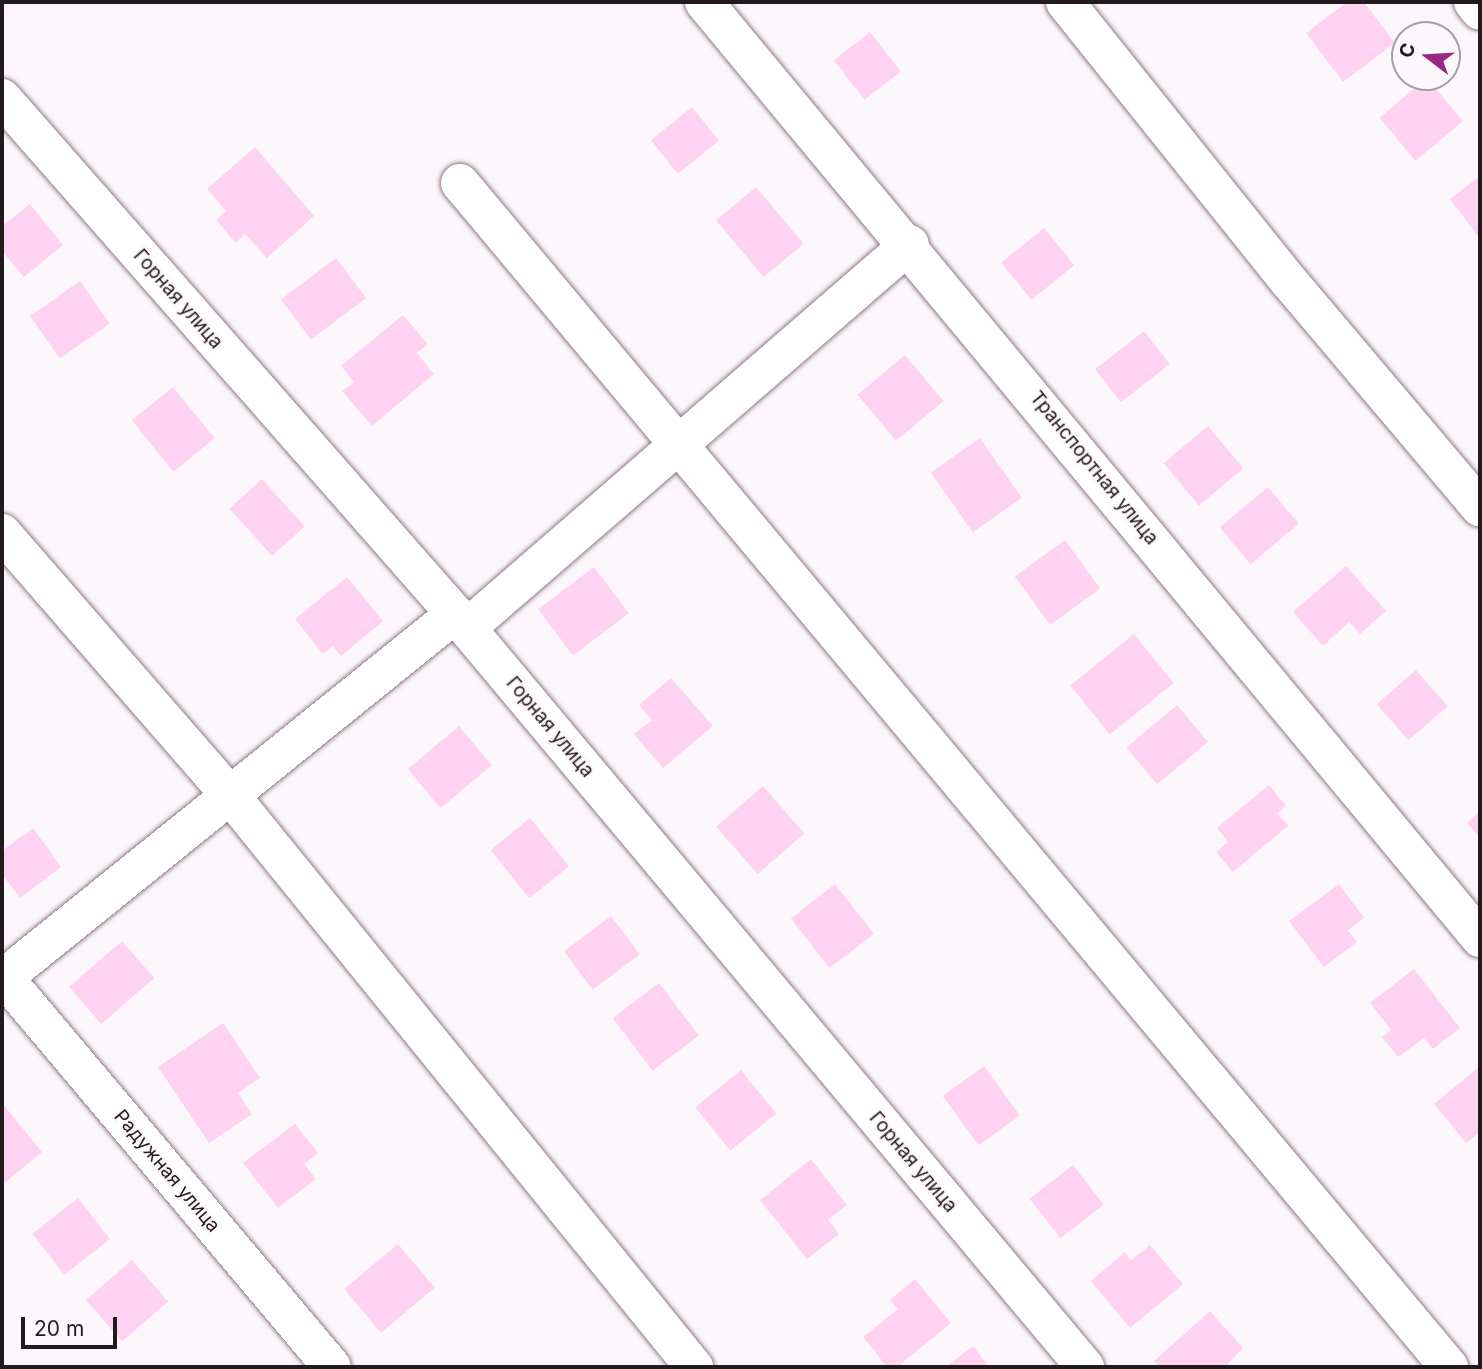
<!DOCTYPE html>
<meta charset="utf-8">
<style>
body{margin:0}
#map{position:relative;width:1482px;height:1369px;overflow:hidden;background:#fcf7fa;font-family:Inter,sans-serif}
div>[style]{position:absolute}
.building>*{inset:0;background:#ffd2f2;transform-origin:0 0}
.roads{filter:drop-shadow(0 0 2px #8f7988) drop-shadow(0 0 2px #8f7988)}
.minor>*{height:38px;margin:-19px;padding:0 19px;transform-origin:19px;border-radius:19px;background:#fff}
span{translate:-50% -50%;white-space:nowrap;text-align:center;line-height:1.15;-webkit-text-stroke:5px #fcf7fa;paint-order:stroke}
.street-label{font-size:19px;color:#231a20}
.frame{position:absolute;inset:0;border:4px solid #231a20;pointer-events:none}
.north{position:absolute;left:1391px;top:21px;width:70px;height:70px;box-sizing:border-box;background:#fcf7fa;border:2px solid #a59fa3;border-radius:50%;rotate:287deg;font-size:19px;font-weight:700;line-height:28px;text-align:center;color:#231a20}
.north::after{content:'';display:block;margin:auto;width:24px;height:32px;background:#992784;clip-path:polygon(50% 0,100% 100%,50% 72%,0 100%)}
.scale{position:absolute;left:21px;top:1317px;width:96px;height:32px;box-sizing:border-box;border:4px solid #231a20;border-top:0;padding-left:9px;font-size:21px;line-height:24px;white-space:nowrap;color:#231a20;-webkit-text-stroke:5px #fcf7fa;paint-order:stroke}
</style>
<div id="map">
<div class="building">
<i style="clip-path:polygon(1347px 2px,1364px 2px,1395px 43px,1343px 82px,1306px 33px)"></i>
<i style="left:870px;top:32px;width:50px;height:46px;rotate:52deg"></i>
<i style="left:1427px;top:78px;width:56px;height:62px;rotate:50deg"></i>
<i style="left:692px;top:107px;width:43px;height:53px;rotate:51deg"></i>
<i style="clip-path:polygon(255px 147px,314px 216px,267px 258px,245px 234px,236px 243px,216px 220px,226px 211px,207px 189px)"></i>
<i style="clip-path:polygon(1480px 176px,1480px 239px,1450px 199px)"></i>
<i style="left:756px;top:187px;width:74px;height:52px;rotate:50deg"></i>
<i style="clip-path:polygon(30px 204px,63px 245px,24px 277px,2px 251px,2px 226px)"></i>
<i style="left:1044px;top:228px;width:48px;height:55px;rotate:51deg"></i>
<i style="left:336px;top:258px;width:50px;height:69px;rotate:53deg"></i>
<i style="left:80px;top:281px;width:52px;height:61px;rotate:55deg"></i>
<i style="clip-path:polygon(403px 315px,428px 344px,417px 353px,434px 374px,372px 426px,342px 391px,354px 382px,341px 366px)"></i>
<i style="left:1144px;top:331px;width:42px;height:62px;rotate:52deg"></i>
<i style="left:905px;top:355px;width:60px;height:62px;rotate:50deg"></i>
<i style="left:173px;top:387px;width:66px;height:53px;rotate:51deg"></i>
<i style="left:1208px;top:426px;width:55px;height:58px;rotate:50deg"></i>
<i style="left:980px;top:438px;width:73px;height:60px;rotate:55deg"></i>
<i style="left:262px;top:479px;width:64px;height:44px;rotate:48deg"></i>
<i style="left:1268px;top:487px;width:48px;height:63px;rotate:50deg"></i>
<i style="left:1065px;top:540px;width:60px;height:62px;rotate:54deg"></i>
<i style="clip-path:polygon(1346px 566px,1386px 611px,1360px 634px,1349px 622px,1323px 646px,1293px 612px)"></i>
<i style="left:594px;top:567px;width:58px;height:70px;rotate:53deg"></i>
<i style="clip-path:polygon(347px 577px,383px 621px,341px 656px,333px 646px,323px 654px,295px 619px)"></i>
<i style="left:1134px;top:634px;width:63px;height:82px;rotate:51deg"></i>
<i style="left:1416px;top:670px;width:48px;height:52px;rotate:49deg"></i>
<i style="clip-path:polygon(671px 678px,713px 726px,663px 768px,634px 734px,652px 720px,639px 705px)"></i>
<i style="left:1177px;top:705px;width:48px;height:66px;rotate:50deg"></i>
<i style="left:459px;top:726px;width:51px;height:67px;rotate:50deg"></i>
<i style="clip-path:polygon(1269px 785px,1286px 806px,1277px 814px,1289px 825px,1233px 872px,1216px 852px,1228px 842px,1217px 828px)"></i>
<i style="left:763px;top:786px;width:63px;height:62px;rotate:49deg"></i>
<i style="clip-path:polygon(1480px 811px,1480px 838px,1467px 823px)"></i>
<i style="left:530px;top:818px;width:62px;height:51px;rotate:51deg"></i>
<i style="clip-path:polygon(33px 828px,61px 867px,20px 898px,2px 874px,2px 851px)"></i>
<i style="left:835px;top:884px;width:63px;height:56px;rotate:52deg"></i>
<i style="clip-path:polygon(1339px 884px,1364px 918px,1348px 930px,1357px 942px,1324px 967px,1289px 921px)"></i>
<i style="left:611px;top:916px;width:48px;height:59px;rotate:53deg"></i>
<i style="left:122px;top:941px;width:49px;height:70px;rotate:49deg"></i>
<i style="clip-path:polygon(1414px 969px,1460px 1028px,1433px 1049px,1424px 1038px,1398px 1057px,1382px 1037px,1391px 1030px,1370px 1003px)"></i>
<i style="left:659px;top:983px;width:66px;height:58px;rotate:53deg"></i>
<i style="clip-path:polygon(223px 1023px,260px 1078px,238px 1093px,252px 1114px,209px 1143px,158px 1067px)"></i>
<i style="left:984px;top:1066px;width:61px;height:51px;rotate:54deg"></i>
<i style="clip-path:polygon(1480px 1066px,1480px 1132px,1466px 1143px,1434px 1104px)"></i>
<i style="left:741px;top:1070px;width:56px;height:59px;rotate:51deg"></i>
<i style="clip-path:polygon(2px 1103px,42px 1152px,2px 1185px)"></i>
<i style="clip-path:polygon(295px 1124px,318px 1153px,304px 1164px,316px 1179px,278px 1208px,243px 1163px)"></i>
<i style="clip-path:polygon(811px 1159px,847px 1205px,828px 1220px,839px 1234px,807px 1259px,760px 1200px)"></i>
<i style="left:1073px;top:1165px;width:50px;height:55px;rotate:52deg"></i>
<i style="left:78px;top:1198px;width:52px;height:58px;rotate:52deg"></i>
<i style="left:398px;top:1244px;width:57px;height:70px;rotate:50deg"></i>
<i style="clip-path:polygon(1150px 1245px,1183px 1284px,1130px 1328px,1091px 1281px,1125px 1252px,1131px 1260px)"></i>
<i style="left:132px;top:1260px;width:55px;height:61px;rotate:49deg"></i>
<i style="clip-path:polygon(915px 1279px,951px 1323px,897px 1367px,887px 1367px,863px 1337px,898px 1309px,890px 1300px)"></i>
<i style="clip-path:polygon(1210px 1311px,1243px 1348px,1225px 1367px,1159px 1367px,1154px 1361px)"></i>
<i style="clip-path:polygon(973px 1346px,989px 1367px,945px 1367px)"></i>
</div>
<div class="roads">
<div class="minor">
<i style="left:704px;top:2px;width:1216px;rotate:50.34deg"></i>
<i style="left:1065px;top:2px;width:355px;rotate:51.3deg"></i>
<i style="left:1287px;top:279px;width:299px;rotate:49.8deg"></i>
<i style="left:1473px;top:2px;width:11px;rotate:52deg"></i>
<i style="left:2px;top:98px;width:687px;rotate:48.72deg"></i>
<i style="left:455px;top:614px;width:982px;rotate:50.08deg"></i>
<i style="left:460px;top:183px;width:1543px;rotate:50.13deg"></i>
<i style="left:2px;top:533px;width:347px;rotate:49deg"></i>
<i style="left:230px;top:795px;width:737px;rotate:50.95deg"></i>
<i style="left:467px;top:628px;width:586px;rotate:-40.92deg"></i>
<i style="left:2px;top:975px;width:512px;rotate:49.91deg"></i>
<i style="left:2px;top:979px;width:582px;rotate:-38.86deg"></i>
</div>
</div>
<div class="street-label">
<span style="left:178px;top:299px;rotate:49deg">Горная улица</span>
<span style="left:1094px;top:468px;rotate:51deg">Транспортная улица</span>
<span style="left:550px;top:727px;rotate:50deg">Горная улица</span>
<span style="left:913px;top:1162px;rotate:50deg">Горная улица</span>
<span style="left:167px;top:1171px;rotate:50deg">Радужная улица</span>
</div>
<div class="frame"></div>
<div class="north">С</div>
<div class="scale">20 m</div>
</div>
